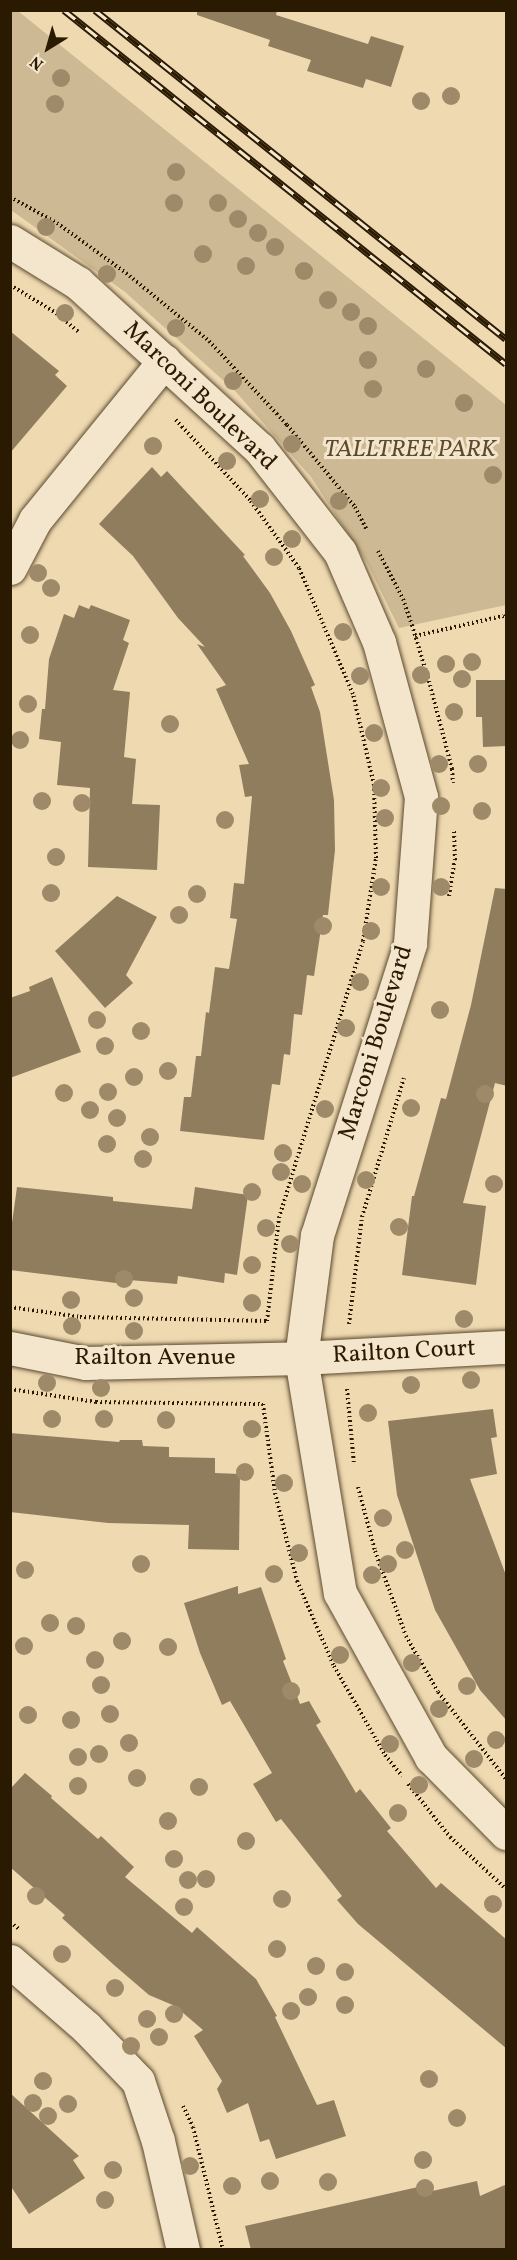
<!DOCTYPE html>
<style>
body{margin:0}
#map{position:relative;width:517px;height:2260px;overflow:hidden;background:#eed9b1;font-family:Vollkorn,serif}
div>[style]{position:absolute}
.green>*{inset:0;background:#cdb993}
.building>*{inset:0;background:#907d5d}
.path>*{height:4px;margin-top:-2px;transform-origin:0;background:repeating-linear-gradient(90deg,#2b1a02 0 1.5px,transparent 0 4.5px)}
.roads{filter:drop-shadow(0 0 2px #5c4a2e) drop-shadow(0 0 2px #5c4a2e)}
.minor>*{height:33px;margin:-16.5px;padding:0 16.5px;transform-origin:16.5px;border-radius:16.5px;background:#f4e6cc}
.rail>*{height:7px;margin-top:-3.5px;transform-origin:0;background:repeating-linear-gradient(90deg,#f4e6cc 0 14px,#2b1a02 0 28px);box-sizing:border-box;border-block:2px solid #2b1a02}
.trees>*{width:18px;height:18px;margin:-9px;border-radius:50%;background:#9e8a69}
span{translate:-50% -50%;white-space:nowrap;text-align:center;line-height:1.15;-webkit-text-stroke:6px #f4e6cc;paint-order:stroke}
.street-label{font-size:24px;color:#2b1a02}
.park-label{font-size:24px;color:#5c4a2e;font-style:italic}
.frame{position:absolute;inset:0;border:12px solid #2b1a02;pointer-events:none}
.north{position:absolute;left:18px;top:18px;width:60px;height:60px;-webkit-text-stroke:4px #f4e6cc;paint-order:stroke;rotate:217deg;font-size:16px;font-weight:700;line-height:24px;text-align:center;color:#2b1a02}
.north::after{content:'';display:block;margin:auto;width:21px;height:27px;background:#2b1a02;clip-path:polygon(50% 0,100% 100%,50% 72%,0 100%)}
</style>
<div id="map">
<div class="green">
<i style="clip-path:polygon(10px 11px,18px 11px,506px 405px,506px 605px,399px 628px,367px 563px,311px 477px,235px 391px,125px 292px,11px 210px)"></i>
</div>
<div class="building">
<i style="clip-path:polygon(197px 10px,277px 10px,276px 15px,368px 44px,371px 36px,404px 46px,391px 87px,366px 79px,363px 88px,307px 71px,311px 60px,268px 46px,270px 40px,197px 15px)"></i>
<i style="clip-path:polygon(10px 331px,59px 371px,55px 375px,67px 386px,10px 453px)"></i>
<i style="clip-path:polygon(152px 467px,161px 477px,167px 471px,245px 555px,243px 556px,270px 593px,291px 631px,315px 685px,311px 687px,320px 712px,334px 800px,335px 850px,328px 915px,323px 915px,314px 976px,307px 975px,302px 1015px,294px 1014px,290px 1055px,284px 1054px,280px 1085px,272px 1084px,264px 1140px,180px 1131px,184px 1097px,191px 1097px,196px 1056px,201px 1056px,206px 1012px,209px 1013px,215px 967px,229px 969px,237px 919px,230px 918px,234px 883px,244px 884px,252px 796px,245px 797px,239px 765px,249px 764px,216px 689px,226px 685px,197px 644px,205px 647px,178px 618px,133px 556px,99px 524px)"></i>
<i style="clip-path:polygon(79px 605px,89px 609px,91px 605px,130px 620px,123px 640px,129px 643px,113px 690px,130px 692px,124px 757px,136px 759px,132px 804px,160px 805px,157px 870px,88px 867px,90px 788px,57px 785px,61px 742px,39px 739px,42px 709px,45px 709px,49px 659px,64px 614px,74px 618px)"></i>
<i style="clip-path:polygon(476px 680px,507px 680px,507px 746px,483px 747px,482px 717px,476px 717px)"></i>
<i style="clip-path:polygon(495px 888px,507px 889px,507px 1086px,495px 1083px,463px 1203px,486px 1206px,476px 1285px,402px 1275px,412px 1196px,414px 1196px,441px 1098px,446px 1099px,471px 1005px)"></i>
<i style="clip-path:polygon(117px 896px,157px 917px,126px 975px,133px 983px,105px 1008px,55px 951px)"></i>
<i style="clip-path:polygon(52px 977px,81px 1052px,10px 1078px,10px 998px,30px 991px,29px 987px)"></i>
<i style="clip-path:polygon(17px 1187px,113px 1197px,113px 1201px,192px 1209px,195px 1187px,248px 1195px,237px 1275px,225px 1273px,224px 1283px,178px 1276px,177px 1284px,117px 1279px,116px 1283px,10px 1270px,10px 1237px)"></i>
<i style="clip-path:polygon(493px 1409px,497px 1437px,491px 1438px,497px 1474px,470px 1479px,507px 1578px,507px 1721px,480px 1690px,435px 1610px,397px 1495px,388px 1421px)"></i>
<i style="clip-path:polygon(10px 1433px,119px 1442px,120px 1440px,142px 1440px,143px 1446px,169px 1447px,169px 1457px,215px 1458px,215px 1473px,240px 1474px,239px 1550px,188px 1549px,189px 1525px,108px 1523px,10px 1512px)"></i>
<i style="clip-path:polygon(238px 1586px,238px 1594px,261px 1587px,286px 1659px,283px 1661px,300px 1704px,309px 1701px,321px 1722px,316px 1725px,356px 1793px,360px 1789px,391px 1828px,387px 1831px,436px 1888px,441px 1883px,507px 1940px,507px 2049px,358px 1924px,337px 1900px,342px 1896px,281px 1819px,276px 1822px,253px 1784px,272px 1773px,230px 1701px,222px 1705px,200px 1653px,184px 1603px)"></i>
<i style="clip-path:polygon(25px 1773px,52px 1796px,51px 1798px,98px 1839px,101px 1836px,134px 1867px,125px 1877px,192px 1933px,197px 1927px,256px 1979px,277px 2016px,275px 2017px,317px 2105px,334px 2100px,346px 2136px,276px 2159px,269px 2139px,260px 2142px,248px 2103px,227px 2113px,217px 2089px,222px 2081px,194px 2036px,203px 2030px,175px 2006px,149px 1995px,114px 1965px,62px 1918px,65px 1915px,10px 1867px,10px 1789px)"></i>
<i style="clip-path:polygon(10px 2093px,79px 2156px,73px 2160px,85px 2178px,29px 2214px,10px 2185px)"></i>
<i style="clip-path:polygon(477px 2181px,480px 2196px,507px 2184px,507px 2250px,251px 2250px,245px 2226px,418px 2187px,419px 2194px)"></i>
</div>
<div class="path">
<i style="left:10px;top:197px;width:54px;rotate:29deg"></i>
<i style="left:57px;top:223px;width:85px;rotate:35.9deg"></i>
<i style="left:126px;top:273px;width:107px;rotate:39.3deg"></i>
<i style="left:209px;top:341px;width:115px;rotate:47.1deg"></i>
<i style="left:287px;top:425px;width:107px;rotate:50.3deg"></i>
<i style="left:355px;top:507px;width:25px;rotate:63deg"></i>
<i style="left:10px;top:285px;width:54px;rotate:31.3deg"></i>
<i style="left:56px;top:313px;width:30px;rotate:40deg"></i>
<i style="left:378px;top:551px;width:54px;rotate:62.5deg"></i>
<i style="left:403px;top:599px;width:28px;rotate:71deg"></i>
<i style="left:412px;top:625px;width:63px;rotate:73.3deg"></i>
<i style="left:430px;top:685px;width:87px;rotate:75.3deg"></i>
<i style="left:452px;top:769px;width:14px;rotate:86deg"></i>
<i style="left:415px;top:636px;width:90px;rotate:-12.8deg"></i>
<i style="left:503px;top:616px;width:4px;rotate:34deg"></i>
<i style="left:449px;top:896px;width:36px;rotate:-81deg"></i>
<i style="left:455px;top:860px;width:31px;rotate:-92deg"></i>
<i style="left:10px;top:1307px;width:71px;rotate:8.1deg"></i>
<i style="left:80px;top:1317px;width:187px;rotate:1.2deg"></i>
<i style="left:267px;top:1321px;width:104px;rotate:-83.4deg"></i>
<i style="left:279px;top:1218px;width:289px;rotate:-73.1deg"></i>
<i style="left:363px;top:941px;width:84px;rotate:-81.1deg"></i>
<i style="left:376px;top:858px;width:73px;rotate:-91.6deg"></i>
<i style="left:374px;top:785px;width:93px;rotate:-103deg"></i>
<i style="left:353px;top:694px;width:137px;rotate:-113.2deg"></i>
<i style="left:299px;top:568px;width:84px;rotate:-125.8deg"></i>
<i style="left:250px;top:500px;width:112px;rotate:-132.8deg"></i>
<i style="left:349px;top:1324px;width:108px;rotate:-83.1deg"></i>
<i style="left:362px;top:1217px;width:145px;rotate:-73.2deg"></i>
<i style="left:10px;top:1389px;width:87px;rotate:8.6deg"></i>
<i style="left:96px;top:1402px;width:167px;rotate:0.7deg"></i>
<i style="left:263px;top:1404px;width:90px;rotate:82.3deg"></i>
<i style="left:275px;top:1493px;width:91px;rotate:76deg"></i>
<i style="left:297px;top:1581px;width:93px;rotate:66.5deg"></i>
<i style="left:334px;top:1666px;width:103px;rotate:60.2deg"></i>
<i style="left:385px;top:1755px;width:27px;rotate:51deg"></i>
<i style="left:347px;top:1389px;width:76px;rotate:84.7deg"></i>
<i style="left:358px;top:1487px;width:66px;rotate:75.1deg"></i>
<i style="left:375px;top:1551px;width:90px;rotate:70deg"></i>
<i style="left:406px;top:1636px;width:64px;rotate:60.3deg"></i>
<i style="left:438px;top:1692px;width:110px;rotate:52deg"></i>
<i style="left:408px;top:1784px;width:68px;rotate:51.6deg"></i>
<i style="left:450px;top:1837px;width:76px;rotate:42.9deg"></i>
<i style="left:10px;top:1922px;width:11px;rotate:38deg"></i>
<i style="left:183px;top:2106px;width:23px;rotate:65deg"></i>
<i style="left:193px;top:2127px;width:127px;rotate:76.3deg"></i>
</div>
<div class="roads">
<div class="minor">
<i style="left:10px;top:241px;width:80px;rotate:31.7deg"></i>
<i style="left:78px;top:283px;width:245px;rotate:42.4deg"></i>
<i style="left:259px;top:448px;width:132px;rotate:52.1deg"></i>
<i style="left:340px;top:552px;width:98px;rotate:66.6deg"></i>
<i style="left:379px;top:642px;width:161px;rotate:74.8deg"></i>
<i style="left:421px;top:797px;width:147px;rotate:94.3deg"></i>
<i style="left:410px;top:944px;width:305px;rotate:107.7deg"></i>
<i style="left:317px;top:1235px;width:124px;rotate:97.4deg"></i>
<i style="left:301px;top:1358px;width:238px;rotate:80.6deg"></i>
<i style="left:340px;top:1593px;width:188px;rotate:61deg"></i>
<i style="left:431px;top:1757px;width:107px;rotate:45.4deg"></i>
<i style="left:10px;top:568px;width:54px;rotate:-62.5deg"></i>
<i style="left:35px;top:520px;width:205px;rotate:-50.9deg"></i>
<i style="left:10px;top:1348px;width:77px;rotate:11.2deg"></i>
<i style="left:86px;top:1363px;width:215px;rotate:-1.3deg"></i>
<i style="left:301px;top:1358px;width:205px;rotate:-3.1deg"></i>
<i style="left:10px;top:1961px;width:101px;rotate:41deg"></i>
<i style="left:86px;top:2027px;width:75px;rotate:46.1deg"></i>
<i style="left:138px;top:2081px;width:63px;rotate:71.6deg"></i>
<i style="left:158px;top:2141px;width:112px;rotate:77.1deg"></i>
</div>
</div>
<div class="rail">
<i style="left:64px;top:10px;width:566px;rotate:38.69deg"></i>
<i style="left:95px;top:10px;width:526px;rotate:38.68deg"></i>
</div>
<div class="trees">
<i style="left:61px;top:78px"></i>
<i style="left:451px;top:96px"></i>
<i style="left:421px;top:101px"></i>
<i style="left:55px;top:104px"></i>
<i style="left:176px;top:172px"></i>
<i style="left:174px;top:203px"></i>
<i style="left:218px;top:203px"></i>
<i style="left:238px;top:219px"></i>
<i style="left:46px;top:227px"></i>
<i style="left:258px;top:233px"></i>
<i style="left:275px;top:247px"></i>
<i style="left:203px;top:254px"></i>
<i style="left:246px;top:266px"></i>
<i style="left:304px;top:271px"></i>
<i style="left:107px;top:274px"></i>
<i style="left:328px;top:300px"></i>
<i style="left:351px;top:312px"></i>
<i style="left:65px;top:313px"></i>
<i style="left:368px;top:326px"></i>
<i style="left:176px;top:328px"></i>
<i style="left:368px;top:360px"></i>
<i style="left:426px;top:369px"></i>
<i style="left:233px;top:381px"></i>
<i style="left:373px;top:389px"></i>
<i style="left:464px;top:403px"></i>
<i style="left:292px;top:444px"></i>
<i style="left:153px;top:446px"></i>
<i style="left:227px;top:461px"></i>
<i style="left:493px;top:475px"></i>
<i style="left:260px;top:499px"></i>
<i style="left:339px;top:501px"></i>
<i style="left:292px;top:539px"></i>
<i style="left:274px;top:557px"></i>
<i style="left:38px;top:573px"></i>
<i style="left:51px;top:588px"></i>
<i style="left:343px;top:632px"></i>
<i style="left:30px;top:635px"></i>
<i style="left:472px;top:662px"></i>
<i style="left:446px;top:664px"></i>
<i style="left:421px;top:675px"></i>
<i style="left:360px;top:676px"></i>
<i style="left:462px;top:679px"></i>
<i style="left:28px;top:704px"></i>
<i style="left:454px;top:712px"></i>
<i style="left:170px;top:724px"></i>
<i style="left:374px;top:733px"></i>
<i style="left:20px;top:740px"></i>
<i style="left:439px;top:764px"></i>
<i style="left:478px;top:764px"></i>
<i style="left:381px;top:788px"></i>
<i style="left:42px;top:801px"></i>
<i style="left:82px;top:803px"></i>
<i style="left:441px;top:806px"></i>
<i style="left:482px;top:811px"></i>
<i style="left:385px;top:818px"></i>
<i style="left:225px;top:820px"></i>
<i style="left:56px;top:857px"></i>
<i style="left:381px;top:887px"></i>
<i style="left:441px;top:887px"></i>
<i style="left:51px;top:893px"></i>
<i style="left:197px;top:894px"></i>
<i style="left:179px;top:915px"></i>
<i style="left:323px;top:926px"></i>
<i style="left:371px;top:931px"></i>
<i style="left:360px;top:982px"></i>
<i style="left:440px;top:1010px"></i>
<i style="left:97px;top:1020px"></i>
<i style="left:346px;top:1028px"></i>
<i style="left:141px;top:1031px"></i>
<i style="left:105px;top:1046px"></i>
<i style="left:168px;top:1071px"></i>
<i style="left:134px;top:1077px"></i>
<i style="left:108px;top:1092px"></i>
<i style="left:64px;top:1093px"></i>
<i style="left:485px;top:1094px"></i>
<i style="left:411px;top:1108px"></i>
<i style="left:325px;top:1109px"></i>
<i style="left:90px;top:1110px"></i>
<i style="left:117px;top:1118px"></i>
<i style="left:150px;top:1137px"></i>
<i style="left:107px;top:1144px"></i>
<i style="left:283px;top:1153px"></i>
<i style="left:143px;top:1159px"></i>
<i style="left:281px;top:1172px"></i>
<i style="left:366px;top:1180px"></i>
<i style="left:302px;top:1184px"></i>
<i style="left:494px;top:1184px"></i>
<i style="left:252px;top:1192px"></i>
<i style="left:399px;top:1227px"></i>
<i style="left:266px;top:1228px"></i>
<i style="left:290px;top:1244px"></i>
<i style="left:252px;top:1265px"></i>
<i style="left:124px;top:1279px"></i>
<i style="left:134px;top:1298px"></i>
<i style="left:71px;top:1300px"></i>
<i style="left:252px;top:1303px"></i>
<i style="left:464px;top:1319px"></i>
<i style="left:72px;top:1326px"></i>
<i style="left:134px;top:1331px"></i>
<i style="left:471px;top:1380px"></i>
<i style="left:47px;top:1383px"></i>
<i style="left:411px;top:1385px"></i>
<i style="left:101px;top:1388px"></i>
<i style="left:368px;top:1413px"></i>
<i style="left:52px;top:1419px"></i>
<i style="left:104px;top:1419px"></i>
<i style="left:166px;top:1420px"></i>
<i style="left:252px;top:1429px"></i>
<i style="left:245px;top:1472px"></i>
<i style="left:284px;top:1483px"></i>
<i style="left:383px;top:1518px"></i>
<i style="left:405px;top:1550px"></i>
<i style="left:299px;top:1553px"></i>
<i style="left:141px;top:1564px"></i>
<i style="left:388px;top:1564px"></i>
<i style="left:25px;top:1570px"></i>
<i style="left:274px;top:1574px"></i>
<i style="left:372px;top:1575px"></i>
<i style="left:50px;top:1623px"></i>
<i style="left:76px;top:1626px"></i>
<i style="left:122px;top:1641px"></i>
<i style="left:24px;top:1646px"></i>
<i style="left:168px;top:1647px"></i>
<i style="left:340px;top:1655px"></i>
<i style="left:95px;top:1660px"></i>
<i style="left:412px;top:1663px"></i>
<i style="left:101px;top:1685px"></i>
<i style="left:467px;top:1686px"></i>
<i style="left:291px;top:1691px"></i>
<i style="left:439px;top:1709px"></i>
<i style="left:110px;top:1714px"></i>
<i style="left:28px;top:1715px"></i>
<i style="left:71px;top:1720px"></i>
<i style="left:496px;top:1740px"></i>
<i style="left:129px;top:1743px"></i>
<i style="left:390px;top:1744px"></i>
<i style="left:99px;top:1754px"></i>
<i style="left:78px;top:1757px"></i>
<i style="left:474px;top:1759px"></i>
<i style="left:137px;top:1778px"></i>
<i style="left:419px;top:1785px"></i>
<i style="left:78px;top:1786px"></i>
<i style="left:199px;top:1787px"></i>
<i style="left:398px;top:1813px"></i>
<i style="left:168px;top:1821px"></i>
<i style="left:246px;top:1841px"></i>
<i style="left:174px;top:1859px"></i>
<i style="left:206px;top:1879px"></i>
<i style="left:188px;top:1880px"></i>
<i style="left:36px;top:1896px"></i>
<i style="left:282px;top:1899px"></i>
<i style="left:493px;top:1904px"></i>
<i style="left:184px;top:1907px"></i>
<i style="left:277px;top:1949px"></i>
<i style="left:62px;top:1954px"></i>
<i style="left:316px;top:1966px"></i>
<i style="left:345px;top:1972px"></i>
<i style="left:115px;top:1988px"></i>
<i style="left:308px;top:1997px"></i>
<i style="left:345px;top:2005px"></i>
<i style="left:291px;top:2011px"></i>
<i style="left:174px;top:2014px"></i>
<i style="left:147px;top:2019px"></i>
<i style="left:159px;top:2037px"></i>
<i style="left:131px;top:2046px"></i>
<i style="left:429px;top:2079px"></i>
<i style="left:43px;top:2081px"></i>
<i style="left:33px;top:2103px"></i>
<i style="left:68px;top:2104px"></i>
<i style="left:48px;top:2116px"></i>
<i style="left:457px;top:2118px"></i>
<i style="left:423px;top:2160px"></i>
<i style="left:190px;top:2166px"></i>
<i style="left:113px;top:2170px"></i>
<i style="left:270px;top:2181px"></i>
<i style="left:328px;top:2182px"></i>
<i style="left:232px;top:2186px"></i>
<i style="left:425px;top:2188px"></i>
<i style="left:105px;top:2200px"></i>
</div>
<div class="street-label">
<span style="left:199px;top:397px;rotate:44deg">Marconi Boulevard</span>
<span style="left:377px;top:1043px;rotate:-73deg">Marconi Boulevard</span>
<span style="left:404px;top:1353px;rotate:-3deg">Railton Court</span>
<span style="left:155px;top:1359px">Railton Avenue</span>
</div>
<div class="park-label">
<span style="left:410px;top:451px">TALLTREE PARK</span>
</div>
<div class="frame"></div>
<div class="north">N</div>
</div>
